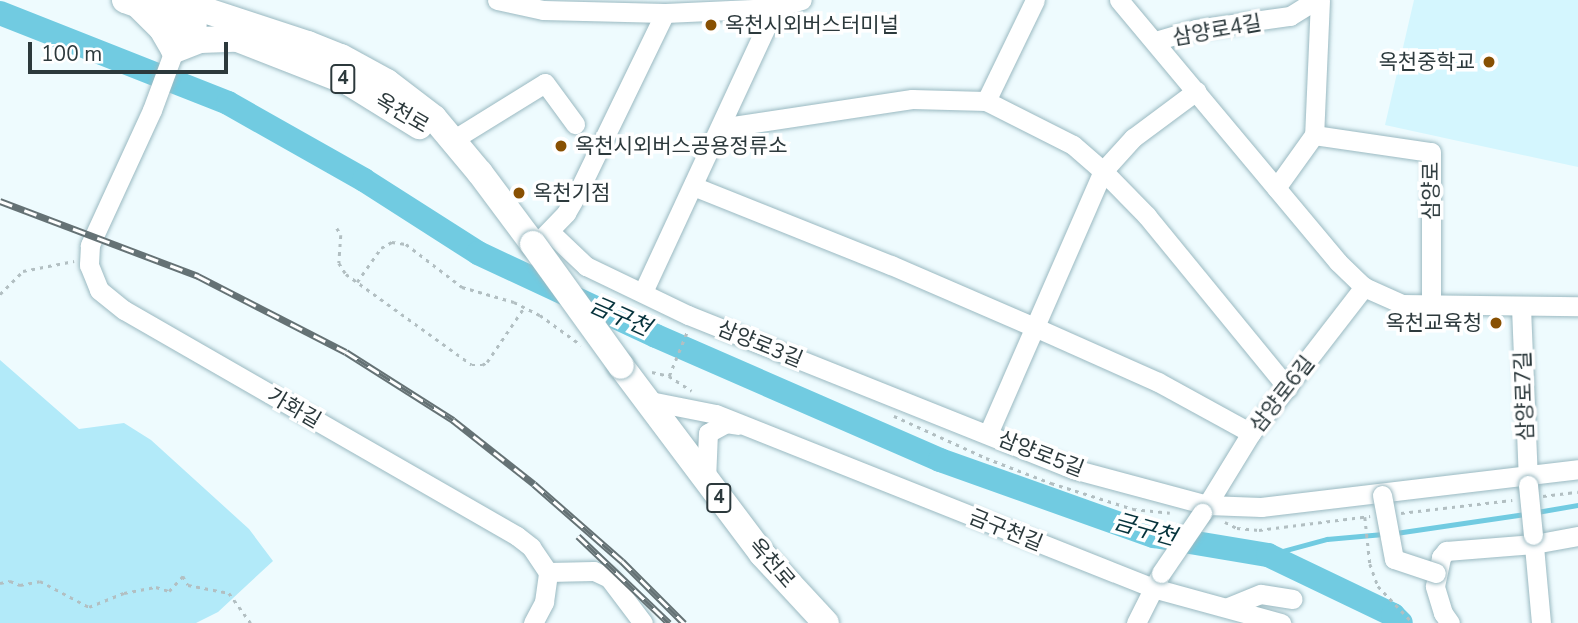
<!DOCTYPE html>
<meta charset="utf-8">
<style>
body{margin:0}
#map{position:relative;width:1578px;height:623px;overflow:hidden;background:#eefbfe;font-family:"Nunito Sans","Noto Sans KR",sans-serif}
div>[style]{position:absolute}
.built>*{inset:0;background:#d4f6fe}
.green>*{inset:0;background:#b2eaf9}
.stream>*{height:4.5px;margin:-2.25px;padding:0 2.25px;transform-origin:2.25px;border-radius:2.25px;background:#71cbe1}
.river>*{height:24px;margin:-12px;padding:0 12px;transform-origin:12px;border-radius:12px;background:#71cbe1}
.path>*{height:2.5px;margin-top:-1.25px;transform-origin:0;background:repeating-linear-gradient(90deg,#b2bfc2 0 3.5px,transparent 0 8.5px)}
.roads{filter:drop-shadow(0 0 2px #9ab9c1) drop-shadow(0 0 2px #9ab9c1)}
.minor>*{height:19px;margin:-9.5px;padding:0 9.5px;transform-origin:9.5px;border-radius:9.5px;background:#fff}
.major>*{height:26px;margin:-13px;padding:0 13px;transform-origin:13px;border-radius:13px;background:#fff}
.rail>*{height:7px;margin-top:-3.5px;transform-origin:0;background:repeating-linear-gradient(90deg,#fff 0 13px,#657275 0 26px);box-sizing:border-box;border-block:2px solid #657275}
.bridges{filter:drop-shadow(0 0 2px #9ab9c1) drop-shadow(0 0 2px #9ab9c1)}
.minor-bridge>*{height:19px;margin:-9.5px;padding:0 9.5px;transform-origin:9.5px;border-radius:9.5px;background:#fff}
.major-bridge>*{height:26px;margin:-13px;padding:0 13px;transform-origin:13px;border-radius:13px;background:#fff}
.dots>*{width:19px;height:19px;translate:-50% -50%;box-sizing:border-box;border:4px solid #fff;border-radius:50%}
span{translate:-50% -50%;white-space:nowrap;text-align:center;line-height:1.15;-webkit-text-stroke:7px #fff;paint-order:stroke}
.shield-label span{padding:2px 5px;background:#fff;border:2px solid;border-radius:5px;-webkit-text-stroke-width:0}
.shield-label{font-size:19px;color:#2c393c;font-weight:700}
.poi-label{font-size:21px;color:#2c393c}
.left{translate:0 -50%;text-align:left}
.right{translate:-100% -50%;text-align:right}
.street-label{font-size:21px;color:#2c393c}
.water-label{font-size:23px;color:#05323b;font-style:italic}
.scale{position:absolute;left:28px;top:42px;width:200px;height:32px;box-sizing:border-box;border:4px solid #2c393c;border-top:0;padding-left:9px;font-size:21px;line-height:24px;white-space:nowrap;color:#2c393c;-webkit-text-stroke:5px #fff;paint-order:stroke}
</style>
<div id="map">
<div class="built">
<i style="clip-path:polygon(1414px 0,1578px 0,1578px 167px,1385px 125px)"></i>
</div>
<div class="green">
<i style="clip-path:polygon(0 360px,79px 429px,124px 423px,151px 440px,249px 529px,273px 561px,218px 612px,196px 623px,0 623px)"></i>
</div>
<div class="stream">
<i style="left:1537px;top:512px;width:42px;rotate:-9.7deg"></i>
<i style="left:1396px;top:533px;width:130px;rotate:-8.4deg"></i>
<i style="left:1268px;top:555px;width:61px;rotate:-15.2deg"></i>
<i style="left:1327px;top:539px;width:56px;rotate:-5.1deg"></i>
</div>
<div class="river">
<i style="left:0;top:13px;width:245px;rotate:21.5deg"></i>
<i style="left:228px;top:103px;width:156px;rotate:29.5deg"></i>
<i style="left:364px;top:180px;width:135px;rotate:32.6deg"></i>
<i style="left:478px;top:253px;width:196px;rotate:25deg"></i>
<i style="left:656px;top:336px;width:310px;rotate:23.6deg"></i>
<i style="left:940px;top:460px;width:227px;rotate:19.6deg"></i>
<i style="left:1154px;top:536px;width:116px;rotate:9.5deg"></i>
<i style="left:1268px;top:555px;width:139px;rotate:25.6deg"></i>
<i style="left:1393px;top:615px;width:11px;rotate:45deg"></i>
</div>
<div class="path">
<i style="left:337px;top:228px;width:8px;rotate:60deg"></i>
<i style="left:341px;top:235px;width:28px;rotate:94deg"></i>
<i style="left:339px;top:263px;width:13px;rotate:58deg"></i>
<i style="left:346px;top:274px;width:155px;rotate:35.8deg"></i>
<i style="left:472px;top:365px;width:10px"></i>
<i style="left:482px;top:365px;width:6px;rotate:-31deg"></i>
<i style="left:487px;top:362px;width:64px;rotate:-55.8deg"></i>
<i style="left:357px;top:282px;width:42px;rotate:-54.8deg"></i>
<i style="left:381px;top:248px;width:13px;rotate:-29deg"></i>
<i style="left:392px;top:242px;width:14px;rotate:8deg"></i>
<i style="left:406px;top:244px;width:71px;rotate:37.5deg"></i>
<i style="left:462px;top:287px;width:54px;rotate:16.1deg"></i>
<i style="left:514px;top:302px;width:29px;rotate:27deg"></i>
<i style="left:540px;top:315px;width:51px;rotate:36.2deg"></i>
<i style="left:0;top:294px;width:33px;rotate:-45deg"></i>
<i style="left:23px;top:271px;width:52px;rotate:-11.1deg"></i>
<i style="left:652px;top:372px;width:17px;rotate:13deg"></i>
<i style="left:669px;top:376px;width:27px;rotate:33deg"></i>
<i style="left:669px;top:376px;width:48px;rotate:-67.8deg"></i>
<i style="left:894px;top:416px;width:101px;rotate:24.5deg"></i>
<i style="left:986px;top:458px;width:70px;rotate:21deg"></i>
<i style="left:1051px;top:483px;width:86px;rotate:17.6deg"></i>
<i style="left:1133px;top:509px;width:37px;rotate:6deg"></i>
<i style="left:1543px;top:496px;width:35px;rotate:-7deg"></i>
<i style="left:1401px;top:513px;width:112px;rotate:-6.7deg"></i>
<i style="left:1365px;top:517px;width:47px;rotate:83.9deg"></i>
<i style="left:1370px;top:564px;width:23px;rotate:70deg"></i>
<i style="left:1378px;top:586px;width:51px;rotate:46.6deg"></i>
<i style="left:1225px;top:522px;width:13px;rotate:27deg"></i>
<i style="left:1237px;top:528px;width:22px;rotate:5deg"></i>
<i style="left:1259px;top:530px;width:112px;rotate:-7.2deg"></i>
<i style="left:0;top:583px;width:10px;rotate:-11deg"></i>
<i style="left:10px;top:581px;width:11px;rotate:22deg"></i>
<i style="left:20px;top:585px;width:20px;rotate:-11deg"></i>
<i style="left:40px;top:581px;width:55px;rotate:28deg"></i>
<i style="left:89px;top:607px;width:38px;rotate:-22deg"></i>
<i style="left:124px;top:593px;width:33px;rotate:-11deg"></i>
<i style="left:156px;top:587px;width:14px;rotate:17deg"></i>
<i style="left:169px;top:591px;width:21px;rotate:-47deg"></i>
<i style="left:183px;top:576px;width:10px;rotate:61deg"></i>
<i style="left:188px;top:585px;width:42px;rotate:11deg"></i>
<i style="left:229px;top:593px;width:37px;rotate:54deg"></i>
</div>
<div class="roads">
<div class="minor">
<i style="left:497px;top:0;width:47px;rotate:12.3deg"></i>
<i style="left:543px;top:10px;width:122px;rotate:1.4deg"></i>
<i style="left:665px;top:13px;width:110px;rotate:-2.6deg"></i>
<i style="left:775px;top:8px;width:28px;rotate:-17deg"></i>
<i style="left:1119px;top:0;width:341px;rotate:50.1deg"></i>
<i style="left:1338px;top:262px;width:36px;rotate:44deg"></i>
<i style="left:1364px;top:287px;width:42px;rotate:24.1deg"></i>
<i style="left:1402px;top:304px;width:176px;rotate:0.7deg"></i>
<i style="left:1320px;top:0;width:135px;rotate:92.5deg"></i>
<i style="left:1314px;top:135px;width:118px;rotate:8.3deg"></i>
<i style="left:1431px;top:152px;width:154px;rotate:90deg"></i>
<i style="left:179px;top:37px;width:78px;rotate:110.3deg"></i>
<i style="left:152px;top:110px;width:149px;rotate:114.7deg"></i>
<i style="left:90px;top:245px;width:20px;rotate:93deg"></i>
<i style="left:89px;top:265px;width:27px;rotate:68deg"></i>
<i style="left:99px;top:290px;width:32px;rotate:39deg"></i>
<i style="left:124px;top:310px;width:453px;rotate:29.9deg"></i>
<i style="left:517px;top:536px;width:18px;rotate:38deg"></i>
<i style="left:531px;top:547px;width:30px;rotate:56deg"></i>
<i style="left:548px;top:572px;width:46px;rotate:-1.2deg"></i>
<i style="left:594px;top:571px;width:17px;rotate:25deg"></i>
<i style="left:609px;top:578px;width:56px;rotate:52.9deg"></i>
<i style="left:1155px;top:41px;width:43px;rotate:-16.3deg"></i>
<i style="left:1196px;top:29px;width:95px;rotate:-7.9deg"></i>
<i style="left:1290px;top:16px;width:31px;rotate:-32deg"></i>
<i style="left:986px;top:101px;width:112px;rotate:-64.1deg"></i>
<i style="left:720px;top:128px;width:194px;rotate:-8.6deg"></i>
<i style="left:912px;top:99px;width:74px;rotate:1.5deg"></i>
<i style="left:986px;top:101px;width:97px;rotate:26.8deg"></i>
<i style="left:1073px;top:145px;width:40px;rotate:41deg"></i>
<i style="left:1103px;top:171px;width:63px;rotate:45.6deg"></i>
<i style="left:1147px;top:216px;width:222px;rotate:50.7deg"></i>
<i style="left:451px;top:141px;width:110px;rotate:-31.7deg"></i>
<i style="left:545px;top:83px;width:51px;rotate:53.8deg"></i>
<i style="left:693px;top:186px;width:213px;rotate:21.8deg"></i>
<i style="left:891px;top:265px;width:161px;rotate:23.4deg"></i>
<i style="left:1039px;top:329px;width:130px;rotate:24deg"></i>
<i style="left:1158px;top:382px;width:106px;rotate:28.7deg"></i>
<i style="left:1276px;top:188px;width:65px;rotate:-54.4deg"></i>
<i style="left:550px;top:232px;width:50px;rotate:43.4deg"></i>
<i style="left:586px;top:266px;width:113px;rotate:25.7deg"></i>
<i style="left:688px;top:315px;width:415px;rotate:21.8deg"></i>
<i style="left:1073px;top:469px;width:139px;rotate:15deg"></i>
<i style="left:1207px;top:505px;width:54px;rotate:2.1deg"></i>
<i style="left:1261px;top:507px;width:319px;rotate:-6.8deg"></i>
<i style="left:542px;top:238px;width:35px;rotate:-46deg"></i>
<i style="left:566px;top:213px;width:22px;rotate:-60deg"></i>
<i style="left:577px;top:194px;width:201px;rotate:-64.1deg"></i>
<i style="left:643px;top:292px;width:313px;rotate:-65.1deg"></i>
<i style="left:1521px;top:307px;width:178px;rotate:87.7deg"></i>
<i style="left:645px;top:400px;width:72px;rotate:11.2deg"></i>
<i style="left:716px;top:414px;width:470px;rotate:21.7deg"></i>
<i style="left:1153px;top:588px;width:133px;rotate:15.3deg"></i>
<i style="left:988px;top:434px;width:287px;rotate:-66.4deg"></i>
<i style="left:1103px;top:171px;width:45px;rotate:-47.7deg"></i>
<i style="left:1133px;top:138px;width:79px;rotate:-36.7deg"></i>
<i style="left:706px;top:480px;width:47px;rotate:-87.6deg"></i>
<i style="left:708px;top:433px;width:21px;rotate:-29deg"></i>
<i style="left:726px;top:423px;width:12px;rotate:9deg"></i>
<i style="left:1202px;top:513px;width:94px;rotate:-58.5deg"></i>
<i style="left:1251px;top:433px;width:185px;rotate:-52.3deg"></i>
<i style="left:1533px;top:535px;width:88px;rotate:84.8deg"></i>
<i style="left:1228px;top:607px;width:35px;rotate:-22deg"></i>
<i style="left:1261px;top:594px;width:32px;rotate:9deg"></i>
<i style="left:533px;top:623px;width:24px;rotate:-62deg"></i>
<i style="left:544px;top:602px;width:30px;rotate:-82deg"></i>
<i style="left:1136px;top:623px;width:51px;rotate:-63.4deg"></i>
<i style="left:1450px;top:623px;width:12px;rotate:-125deg"></i>
<i style="left:1443px;top:613px;width:28px;rotate:-107deg"></i>
<i style="left:1435px;top:586px;width:30px;rotate:-78deg"></i>
<i style="left:1441px;top:557px;width:8px;rotate:-50deg"></i>
<i style="left:1446px;top:551px;width:88px;rotate:-4.5deg"></i>
<i style="left:1534px;top:544px;width:45px;rotate:-10.3deg"></i>
</div>
<div class="major">
<i style="left:125px;top:0;width:73px;rotate:19.9deg"></i>
<i style="left:174px;top:0;width:141px;rotate:18.2deg"></i>
<i style="left:308px;top:44px;width:35px;rotate:22deg"></i>
<i style="left:341px;top:57px;width:52px;rotate:28.5deg"></i>
<i style="left:387px;top:82px;width:59px;rotate:37.5deg"></i>
<i style="left:434px;top:118px;width:72px;rotate:50.1deg"></i>
<i style="left:480px;top:173px;width:89px;rotate:53.3deg"></i>
<i style="left:140px;top:7px;width:31px;rotate:45deg"></i>
<i style="left:162px;top:29px;width:24px;rotate:60deg"></i>
<i style="left:174px;top:50px;width:28px;rotate:-21deg"></i>
<i style="left:200px;top:40px;width:35px;rotate:-2deg"></i>
<i style="left:240px;top:40px;width:116px;rotate:21.3deg"></i>
<i style="left:348px;top:82px;width:84px;rotate:31.8deg"></i>
<i style="left:621px;top:366px;width:235px;rotate:53.1deg"></i>
<i style="left:762px;top:554px;width:94px;rotate:47.2deg"></i>
</div>
</div>
<div class="rail">
<i style="left:0;top:201px;width:212px;rotate:20.7deg"></i>
<i style="left:198px;top:276px;width:166px;rotate:27.2deg"></i>
<i style="left:346px;top:352px;width:127px;rotate:32.4deg"></i>
<i style="left:453px;top:420px;width:103px;rotate:38.3deg"></i>
<i style="left:534px;top:484px;width:117px;rotate:41.2deg"></i>
<i style="left:622px;top:561px;width:88px;rotate:45deg"></i>
<i style="left:578px;top:536px;width:126px;rotate:43.7deg"></i>
</div>
<div class="bridges">
<div class="minor-bridge">
<i style="left:1528px;top:485px;width:50px;rotate:84.3deg"></i>
<i style="left:1382px;top:495px;width:65px;rotate:79.4deg"></i>
<i style="left:1394px;top:559px;width:44px;rotate:18.4deg"></i>
<i style="left:1161px;top:573px;width:73px;rotate:-55.7deg"></i>
</div>
<div class="major-bridge">
<i style="left:533px;top:244px;width:150px;rotate:54.2deg"></i>
</div>
</div>
<div class="dots">
<i style="left:711px;top:25px;background:#885002"></i>
<i style="left:1489px;top:62px;background:#885002"></i>
<i style="left:561px;top:146px;background:#885002"></i>
<i style="left:519px;top:193px;background:#885002"></i>
<i style="left:1496px;top:323px;background:#885002"></i>
</div>
<div class="shield-label">
<span style="left:343px;top:79px">4</span>
<span style="left:719px;top:498px">4</span>
</div>
<div class="poi-label">
<span class="left" style="left:725px;top:25px">옥천시외버스터미널</span>
<span class="right" style="left:1475px;top:62px">옥천중학교</span>
<span class="left" style="left:575px;top:146px">옥천시외버스공용정류소</span>
<span class="left" style="left:533px;top:193px">옥천기점</span>
<span class="right" style="left:1482px;top:323px">옥천교육청</span>
</div>
<div class="street-label">
<span style="left:1217px;top:30px;rotate:-10deg">삼양로4길</span>
<span style="left:402px;top:113px;rotate:30deg">옥천로</span>
<span style="left:1431px;top:191px;rotate:-90deg">삼양로</span>
<span style="left:760px;top:344px;rotate:22deg">삼양로3길</span>
<span style="left:1282px;top:394px;rotate:-52deg">삼양로6길</span>
<span style="left:1524px;top:396px;rotate:-92deg">삼양로7길</span>
<span style="left:294px;top:408px;rotate:30deg">가화길</span>
<span style="left:1041px;top:454px;rotate:21deg">삼양로5길</span>
<span style="left:1006px;top:530px;rotate:22deg">금구천길</span>
<span style="left:772px;top:563px;rotate:49deg">옥천로</span>
</div>
<div class="water-label">
<span style="left:620px;top:317px;rotate:24deg">금구천</span>
<span style="left:1145px;top:530px;rotate:16deg">금구천</span>
</div>
<div class="scale">100 m</div>
</div>
